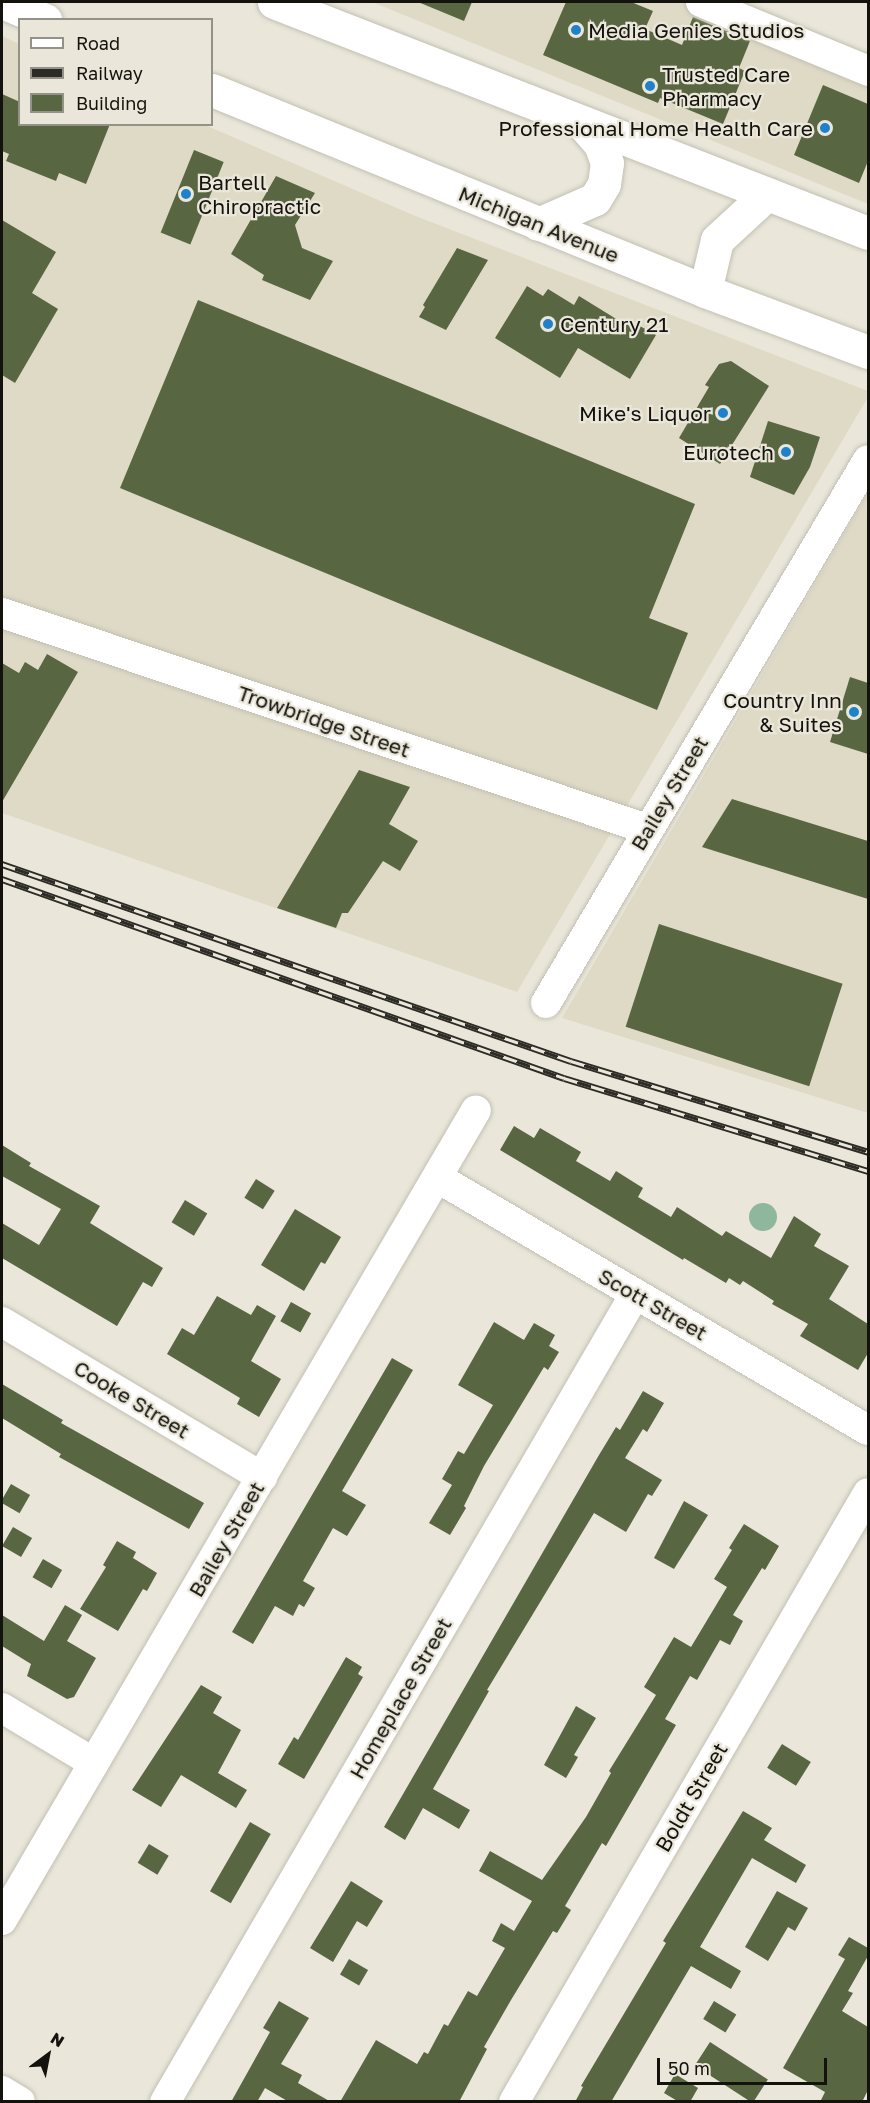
<!DOCTYPE html>
<style>
body{margin:0}
#map{position:relative;width:870px;height:2103px;overflow:hidden;background:#eae7da;font-family:"Golos Text",sans-serif}
div>[style]{position:absolute}
.built>*{inset:0;background:#dfdac6}
.water>*{inset:0;background:#8eb79d}
.round{border-radius:50%}
.building>*{inset:0;background:#586642;transform-origin:0 0}
.roads{filter:drop-shadow(0 0 2px #c2c0b3) drop-shadow(0 0 2px #c2c0b3)}
.minor>*{height:30px;margin:-15px;padding:0 15px;transform-origin:15px;border-radius:15px;background:#fff}
.major>*{height:33px;margin:-16.5px;padding:0 16.5px;transform-origin:16.5px;border-radius:16.5px;background:#fff}
.rail>*{height:7px;margin-top:-3.5px;transform-origin:0;background:repeating-linear-gradient(90deg,#eae7da 0 14px,#2c2b25 0 28px);box-sizing:border-box;border-block:2px solid #2c2b25}
.dots>*{width:16px;height:16px;translate:-50% -50%;box-sizing:border-box;border:3px solid #eae7da;border-radius:50%}
span{translate:-50% -50%;white-space:nowrap;text-align:center;line-height:1.15;-webkit-text-stroke:4.5px #eae7da;paint-order:stroke}
.poi-label{font-size:21px;color:#13120d}
.left{translate:0 -50%;text-align:left}
.right{translate:-100% -50%;text-align:right}
.street-label{font-size:21px;color:#13120d}
.frame{position:absolute;inset:0;border:3px solid #13120d;pointer-events:none}
.legend{position:absolute;left:18px;top:18px;width:195px;height:108px;box-sizing:border-box;background:#eae7da;border:2px solid #949288;margin:0;padding:8px 10px;list-style:none;font-size:18px;color:#13120d}
.legend li{display:flex;align-items:center;gap:12px;height:30px}
.legend b{width:30px;border:2px solid #949288}
.north{position:absolute;left:18px;top:2025px;width:60px;height:60px;-webkit-text-stroke:4px #eae7da;paint-order:stroke;rotate:32deg;font-size:16px;font-weight:700;line-height:24px;text-align:center;color:#13120d}
.north::after{content:'';display:block;margin:auto;width:21px;height:27px;background:#13120d;clip-path:polygon(50% 0,100% 100%,50% 72%,0 100%)}
.scale{position:absolute;left:657px;top:2058px;width:170px;height:27px;box-sizing:border-box;border:3px solid #13120d;border-top:0;padding-left:8px;font-size:18px;line-height:21px;white-space:nowrap;color:#13120d;-webkit-text-stroke:4px #eae7da;paint-order:stroke}
</style>
<div id="map">
<div class="built">
<i style="clip-path:polygon(372px 2px,730px 2px,868px 58px,868px 204px)"></i>
<i style="clip-path:polygon(2px 36px,19px 44px,20px 124px,205px 125px,413px 215px,868px 391px,868px 397px,517px 992px,2px 813px)"></i>
<i style="clip-path:polygon(868px 493px,868px 1113px,562px 1018px)"></i>
</div>
<div class="water">
<i class="round" style="left:749px;top:1203px;width:28px;height:28px"></i>
</div>
<div class="building">
<i style="clip-path:polygon(418px 2px,472px 2px,464px 21px)"></i>
<i style="clip-path:polygon(566px 2px,631px 2px,653px 11px,645px 29px,682px 45px,693px 17px,750px 41px,739px 68px,745px 71px,723px 124px,660px 98px,658px 103px,543px 55px)"></i>
<i style="clip-path:polygon(823px 85px,868px 104px,868px 161px,859px 183px,794px 155px)"></i>
<i style="clip-path:polygon(2px 94px,20px 102px,20px 124px,110px 124px,86px 184px,59px 173px,56px 181px,6px 161px,9px 154px,2px 151px)"></i>
<i style="left:194px;top:150px;width:32px;height:89px;rotate:22deg"></i>
<i style="clip-path:polygon(276px 176px,315px 193px,295px 225px,302px 248px,333px 261px,310px 300px,262px 280px,264px 275px,231px 254px)"></i>
<i style="clip-path:polygon(2px 220px,56px 252px,32px 293px,58px 309px,15px 383px,2px 375px)"></i>
<i style="clip-path:polygon(457px 248px,488px 260px,446px 330px,419px 317px,425px 307px,423px 305px)"></i>
<i style="clip-path:polygon(527px 286px,543px 296px,548px 289px,574px 305px,579px 296px,626px 325px,629px 320px,656px 335px,630px 379px,578px 348px,560px 378px,495px 338px)"></i>
<i style="clip-path:polygon(198px 300px,695px 504px,649px 618px,688px 633px,657px 710px,120px 488px)"></i>
<i style="clip-path:polygon(731px 361px,769px 386px,720px 464px,679px 438px,709px 387px,705px 385px,719px 364px)"></i>
<i style="clip-path:polygon(768px 421px,820px 437px,810px 467px,794px 495px,750px 477px)"></i>
<i style="clip-path:polygon(47px 654px,78px 672px,2px 802px,2px 663px,19px 673px,25px 662px,38px 670px)"></i>
<i style="clip-path:polygon(850px 677px,868px 683px,868px 754px,830px 742px)"></i>
<i style="clip-path:polygon(359px 770px,410px 787px,389px 824px,418px 841px,400px 871px,383px 861px,348px 913px,342px 913px,336px 928px,277px 908px)"></i>
<i style="clip-path:polygon(732px 799px,868px 841px,868px 899px,702px 847px)"></i>
<i style="left:659px;top:924px;width:193px;height:108px;rotate:18deg"></i>
<i style="clip-path:polygon(514px 1126px,534px 1138px,540px 1128px,581px 1152px,576px 1161px,610px 1181px,616px 1171px,643px 1188px,638px 1197px,671px 1217px,677px 1207px,722px 1236px,726px 1231px,771px 1258px,794px 1216px,821px 1234px,814px 1246px,849px 1266px,829px 1299px,868px 1324px,868px 1353px,858px 1370px,800px 1336px,808px 1324px,772px 1304px,774px 1301px,743px 1281px,740px 1285px,729px 1278px,726px 1283px,684px 1258px,683px 1260px,500px 1150px)"></i>
<i style="clip-path:polygon(2px 1145px,31px 1163px,29px 1166px,100px 1206px,90px 1223px,163px 1268px,152px 1287px,143px 1282px,117px 1326px,2px 1258px,2px 1223px,39px 1245px,61px 1209px,2px 1176px)"></i>
<i style="left:256px;top:1179px;width:22px;height:22px;rotate:32deg"></i>
<i style="left:185px;top:1200px;width:26px;height:26px;rotate:31deg"></i>
<i style="clip-path:polygon(295px 1209px,341px 1237px,325px 1264px,321px 1262px,304px 1291px,261px 1265px)"></i>
<i style="clip-path:polygon(217px 1296px,251px 1315px,257px 1305px,276px 1316px,251px 1361px,281px 1379px,259px 1417px,237px 1404px,240px 1398px,167px 1354px,182px 1328px,194px 1335px)"></i>
<i style="left:291px;top:1302px;width:23px;height:22px;rotate:29deg"></i>
<i style="clip-path:polygon(494px 1322px,524px 1340px,534px 1323px,555px 1335px,549px 1346px,559px 1352px,548px 1370px,544px 1367px,484px 1466px,464px 1506px,466px 1508px,450px 1535px,429px 1523px,452px 1485px,442px 1479px,458px 1451px,464px 1454px,493px 1405px,458px 1385px)"></i>
<i style="clip-path:polygon(392px 1358px,413px 1370px,342px 1491px,366px 1505px,347px 1536px,333px 1528px,303px 1581px,315px 1588px,304px 1607px,299px 1604px,293px 1616px,275px 1606px,253px 1644px,232px 1632px)"></i>
<i style="clip-path:polygon(2px 1384px,63px 1420px,61px 1423px,204px 1503px,189px 1529px,59px 1457px,61px 1454px,2px 1418px)"></i>
<i style="clip-path:polygon(643px 1391px,664px 1403px,647px 1432px,643px 1429px,625px 1458px,662px 1480px,652px 1496px,648px 1494px,626px 1532px,594px 1513px,487px 1690px,489px 1691px,433px 1789px,470px 1810px,459px 1829px,423px 1808px,405px 1840px,384px 1827px,599px 1455px,616px 1427px,620px 1430px)"></i>
<i style="left:11px;top:1484px;width:22px;height:21px;rotate:30deg"></i>
<i style="clip-path:polygon(684px 1501px,708px 1515px,674px 1569px,654px 1558px)"></i>
<i style="clip-path:polygon(744px 1524px,779px 1546px,765px 1570px,762px 1568px,733px 1615px,743px 1621px,730px 1645px,720px 1640px,697px 1680px,690px 1676px,665px 1719px,676px 1725px,606px 1846px,602px 1843px,565px 1906px,571px 1910px,557px 1933px,553px 1931px,511px 2000px,484px 2047px,487px 2049px,459px 2102px,340px 2102px,376px 2040px,417px 2064px,424px 2052px,428px 2054px,444px 2024px,448px 2026px,468px 1991px,477px 1996px,505px 1948px,492px 1941px,501px 1923px,514px 1931px,532px 1901px,479px 1871px,490px 1851px,542px 1880px,586px 1817px,611px 1773px,609px 1771px,656px 1695px,644px 1687px,674px 1637px,691px 1647px,727px 1587px,714px 1579px,732px 1550px,729px 1548px)"></i>
<i style="left:13px;top:1527px;width:22px;height:22px;rotate:30deg"></i>
<i style="clip-path:polygon(117px 1541px,136px 1552px,133px 1558px,157px 1573px,147px 1591px,143px 1589px,118px 1631px,80px 1609px,106px 1567px,103px 1565px)"></i>
<i style="left:43px;top:1559px;width:22px;height:21px;rotate:30deg"></i>
<i style="clip-path:polygon(65px 1605px,82px 1615px,67px 1641px,96px 1658px,74px 1697px,67px 1699px,27px 1676px,31px 1664px,2px 1646px,2px 1615px,44px 1641px)"></i>
<i style="clip-path:polygon(346px 1657px,362px 1667px,358px 1674px,363px 1677px,304px 1779px,278px 1764px,294px 1737px,298px 1740px)"></i>
<i style="clip-path:polygon(201px 1685px,222px 1697px,213px 1713px,241px 1730px,218px 1773px,247px 1790px,236px 1808px,181px 1775px,161px 1807px,132px 1790px)"></i>
<i style="clip-path:polygon(576px 1706px,596px 1718px,574px 1755px,578px 1757px,566px 1778px,544px 1765px)"></i>
<i style="left:782px;top:1744px;width:34px;height:28px;rotate:32deg"></i>
<i style="clip-path:polygon(743px 1811px,772px 1828px,764px 1840px,806px 1865px,796px 1883px,752px 1858px,700px 1947px,741px 1971px,731px 1989px,691px 1966px,611px 2102px,575px 2102px,583px 2087px,581px 2086px,666px 1943px,663px 1941px)"></i>
<i style="left:250px;top:1822px;width:24px;height:80px;rotate:30deg"></i>
<i style="left:149px;top:1844px;width:23px;height:22px;rotate:31deg"></i>
<i style="clip-path:polygon(351px 1881px,383px 1901px,367px 1927px,357px 1921px,333px 1962px,310px 1948px)"></i>
<i style="clip-path:polygon(777px 1891px,808px 1908px,795px 1931px,788px 1927px,768px 1961px,745px 1947px)"></i>
<i style="clip-path:polygon(849px 1937px,868px 1948px,868px 1956px,848px 1991px,853px 1993px,842px 2011px,868px 2027px,868px 2090px,862px 2102px,820px 2102px,825px 2092px,783px 2068px,845px 1959px,838px 1955px)"></i>
<i style="left:349px;top:1959px;width:22px;height:18px;rotate:30deg"></i>
<i style="clip-path:polygon(279px 2001px,309px 2018px,281px 2064px,302px 2075px,298px 2083px,331px 2102px,289px 2102px,265px 2088px,257px 2102px,231px 2102px,270px 2032px,263px 2028px)"></i>
<i style="left:714px;top:2001px;width:26px;height:21px;rotate:31deg"></i>
<i style="left:710px;top:2042px;width:69px;height:28px;rotate:33deg"></i>
<i style="clip-path:polygon(675px 2074px,698px 2088px,690px 2102px,679px 2102px,664px 2093px)"></i>
</div>
<div class="roads">
<div class="minor">
<i style="left:701px;top:2px;width:181px;rotate:22.4deg"></i>
<i style="left:2px;top:613px;width:680px;rotate:18.51deg"></i>
<i style="left:546px;top:1003px;width:631px;rotate:-59.33deg"></i>
<i style="left:438px;top:1178px;width:498px;rotate:30.4deg"></i>
<i style="left:2px;top:1322px;width:303px;rotate:30.8deg"></i>
<i style="left:2px;top:1708px;width:107px;rotate:30.9deg"></i>
<i style="left:2px;top:1920px;width:938px;rotate:-59.66deg"></i>
<i style="left:2px;top:2091px;width:21px;rotate:31deg"></i>
<i style="left:165px;top:2102px;width:935px;rotate:-59.81deg"></i>
<i style="left:514px;top:2102px;width:704px;rotate:-59.83deg"></i>
</div>
<div class="major">
<i style="left:2px;top:2px;width:47px;rotate:22.7deg"></i>
<i style="left:274px;top:2px;width:637px;rotate:21.25deg"></i>
<i style="left:212px;top:90px;width:532px;rotate:22.18deg"></i>
<i style="left:705px;top:291px;width:174px;rotate:20.5deg"></i>
<i style="left:538px;top:224px;width:62px;rotate:-23.7deg"></i>
<i style="left:595px;top:199px;width:17px;rotate:-59deg"></i>
<i style="left:604px;top:184px;width:21px;rotate:-82deg"></i>
<i style="left:607px;top:163px;width:20px;rotate:-110deg"></i>
<i style="left:600px;top:144px;width:28px;rotate:-131deg"></i>
<i style="left:705px;top:291px;width:52px;rotate:-76.8deg"></i>
<i style="left:717px;top:240px;width:68px;rotate:-42.6deg"></i>
</div>
</div>
<div class="rail">
<i style="left:2px;top:864px;width:602px;rotate:19.1deg"></i>
<i style="left:571px;top:1061px;width:311px;rotate:17deg"></i>
<i style="left:2px;top:879px;width:596px;rotate:19.5deg"></i>
<i style="left:564px;top:1078px;width:318px;rotate:17deg"></i>
</div>
<div class="dots">
<i style="left:576px;top:30px;background:#1e81cc"></i>
<i style="left:650px;top:86px;background:#1e81cc"></i>
<i style="left:825px;top:128px;background:#1e81cc"></i>
<i style="left:186px;top:194px;background:#1e81cc"></i>
<i style="left:548px;top:324px;background:#1e81cc"></i>
<i style="left:723px;top:413px;background:#1e81cc"></i>
<i style="left:786px;top:452px;background:#1e81cc"></i>
<i style="left:854px;top:712px;background:#1e81cc"></i>
</div>
<div class="poi-label">
<span class="left" style="left:588px;top:30px">Media Genies Studios</span>
<span class="left" style="left:662px;top:86px">Trusted Care<br>Pharmacy</span>
<span class="right" style="left:813px;top:128px">Professional Home Health Care</span>
<span class="left" style="left:198px;top:194px">Bartell<br>Chiropractic</span>
<span class="left" style="left:560px;top:324px">Century 21</span>
<span class="right" style="left:711px;top:413px">Mike's Liquor</span>
<span class="right" style="left:774px;top:452px">Eurotech</span>
<span class="right" style="left:842px;top:712px">Country Inn<br>&amp; Suites</span>
</div>
<div class="street-label">
<span style="left:539px;top:224px;rotate:22deg">Michigan Avenue</span>
<span style="left:324px;top:721px;rotate:19deg">Trowbridge Street</span>
<span style="left:669px;top:793px;rotate:-59deg">Bailey Street</span>
<span style="left:653px;top:1304px;rotate:30deg">Scott Street</span>
<span style="left:132px;top:1399px;rotate:31deg">Cooke Street</span>
<span style="left:226px;top:1539px;rotate:-60deg">Bailey Street</span>
<span style="left:400px;top:1698px;rotate:-60deg">Homeplace Street</span>
<span style="left:691px;top:1797px;rotate:-60deg">Boldt Street</span>
</div>
<div class="frame"></div>
<ul class="legend">
<li><b style="height:8px;background:#fff"></b>Road</li>
<li><b style="height:8px;background:#2c2b25"></b>Railway</li>
<li><b style="height:16px;background:#586642"></b>Building</li>
</ul>
<div class="north">N</div>
<div class="scale">50 m</div>
</div>
